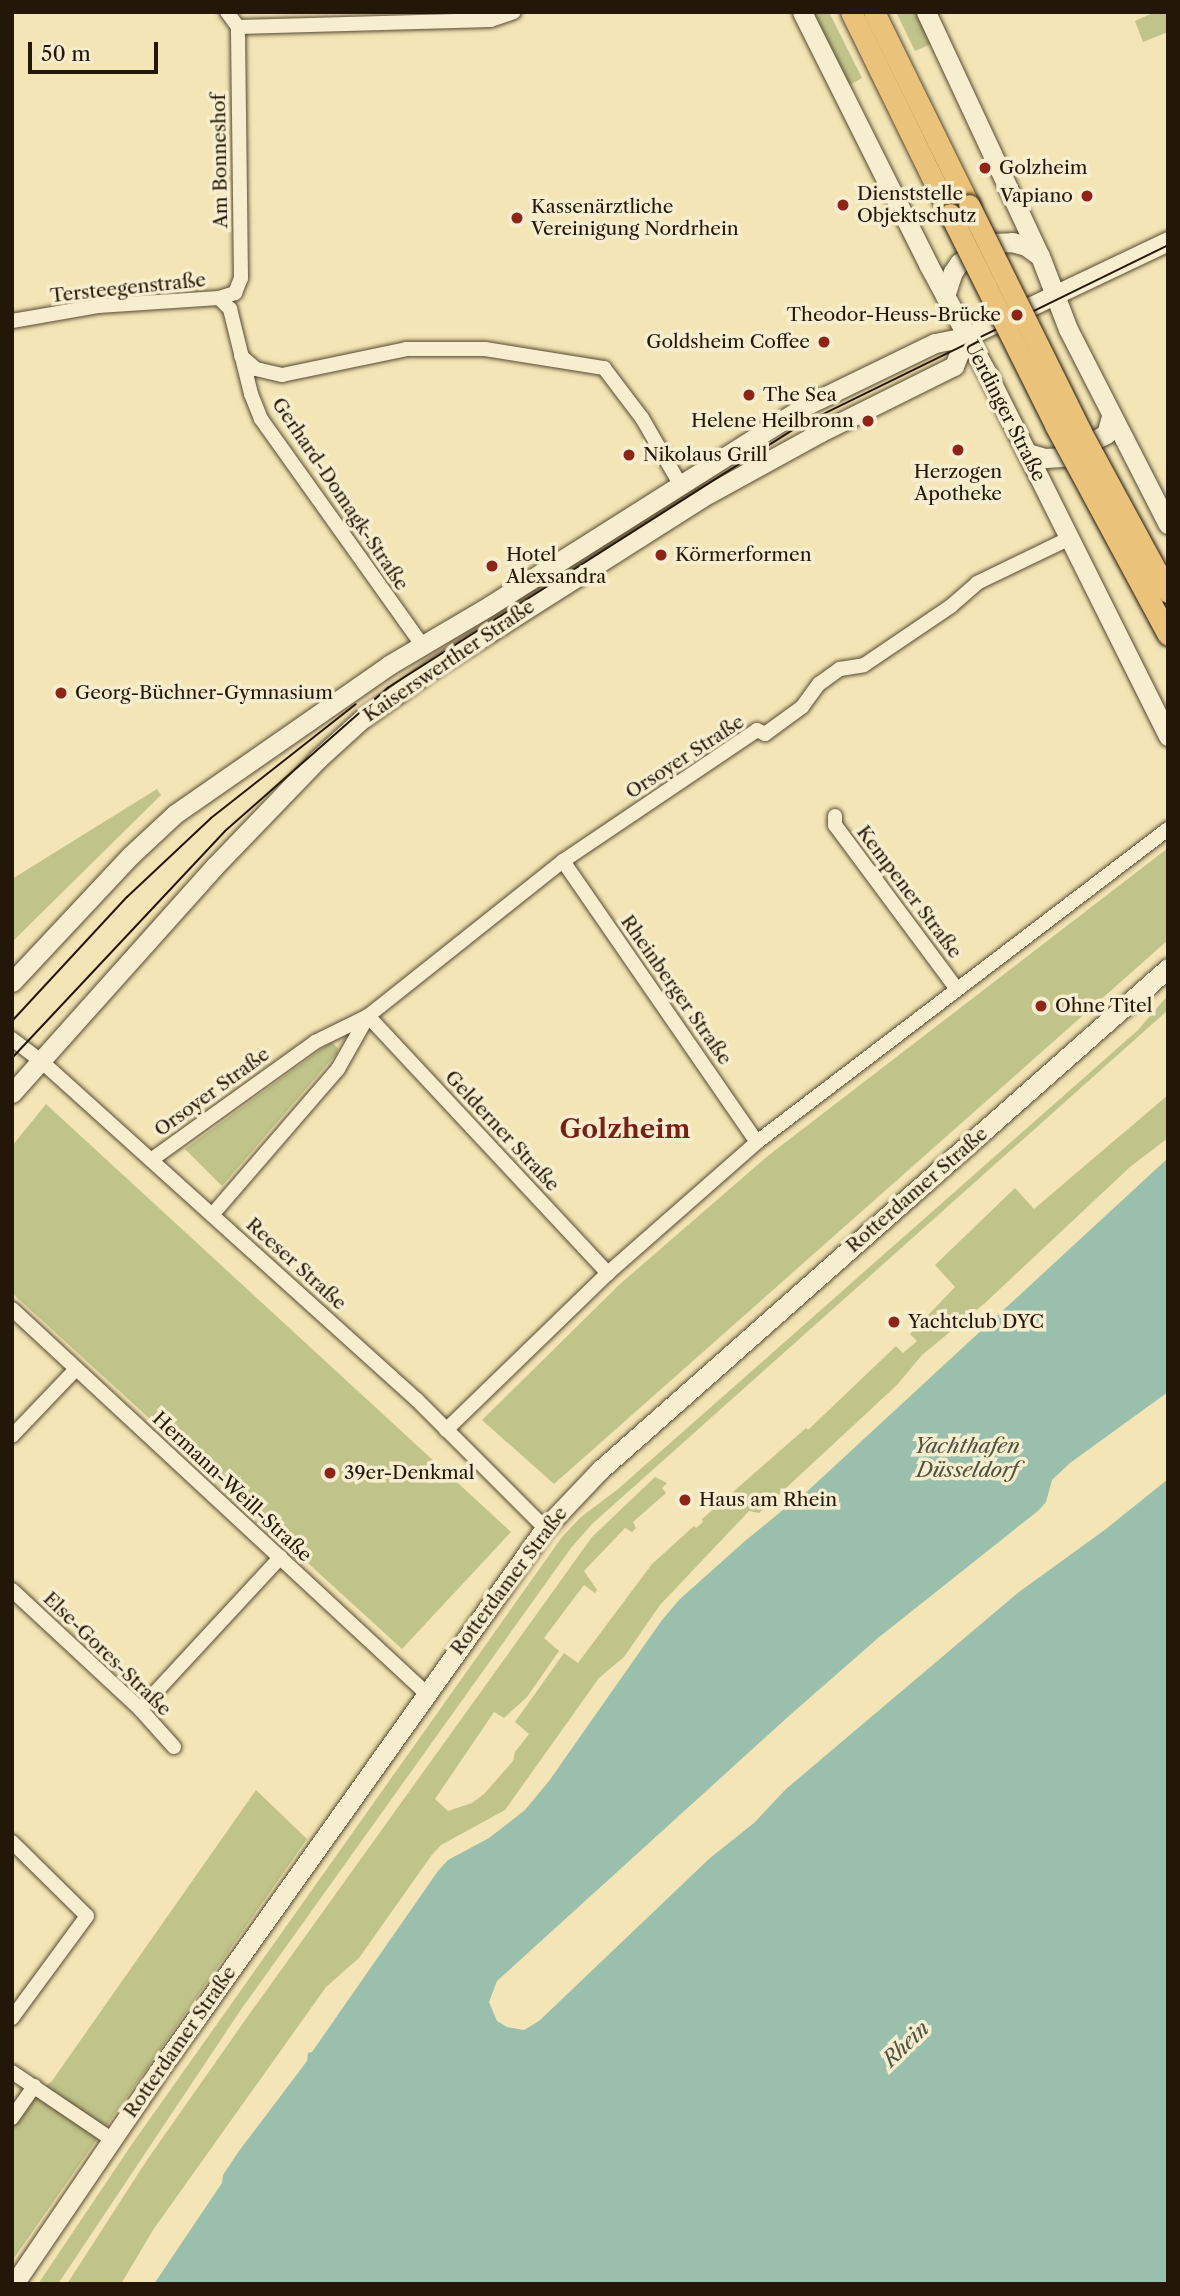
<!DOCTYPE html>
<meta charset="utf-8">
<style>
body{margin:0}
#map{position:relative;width:1180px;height:2296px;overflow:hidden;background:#f3e5b5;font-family:"Libre Caslon Text",serif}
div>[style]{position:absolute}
.green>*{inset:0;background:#c0c38a}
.water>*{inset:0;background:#9bbfad}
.roads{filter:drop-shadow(0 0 2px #584a32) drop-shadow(0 0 2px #584a32)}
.street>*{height:14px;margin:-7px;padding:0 7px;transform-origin:7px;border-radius:7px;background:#f7eecf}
.secondary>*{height:19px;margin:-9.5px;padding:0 9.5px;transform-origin:9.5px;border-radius:9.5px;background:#f7eecf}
.primary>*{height:21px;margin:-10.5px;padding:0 10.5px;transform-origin:10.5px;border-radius:10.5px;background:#eac27a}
.tram>*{height:2px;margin:-1px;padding:0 1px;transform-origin:1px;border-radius:1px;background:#241707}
.bridges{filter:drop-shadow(0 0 2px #241707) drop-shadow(0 0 2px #241707)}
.primary-bridge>*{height:21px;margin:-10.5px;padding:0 10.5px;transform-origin:10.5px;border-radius:10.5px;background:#eac27a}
.dots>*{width:19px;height:19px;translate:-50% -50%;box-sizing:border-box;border:4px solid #f7eecf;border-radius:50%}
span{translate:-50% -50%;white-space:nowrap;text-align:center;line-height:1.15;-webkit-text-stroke:7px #f7eecf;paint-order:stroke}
.street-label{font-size:19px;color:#241707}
.poi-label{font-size:19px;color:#241707}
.left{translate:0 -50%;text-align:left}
.right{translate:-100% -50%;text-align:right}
.water-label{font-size:21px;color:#4e5241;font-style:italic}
.district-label{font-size:26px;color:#7a1f14;font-weight:700}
.frame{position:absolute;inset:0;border:14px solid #241707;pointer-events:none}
.scale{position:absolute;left:28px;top:42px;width:130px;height:32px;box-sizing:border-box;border:4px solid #241707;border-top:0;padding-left:9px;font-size:21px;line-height:24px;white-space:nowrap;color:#241707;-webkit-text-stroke:5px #f7eecf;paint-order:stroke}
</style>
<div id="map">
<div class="green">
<i style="clip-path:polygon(809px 12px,829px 12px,862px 78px,848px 86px)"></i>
<i style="clip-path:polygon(896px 12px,916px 12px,931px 44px,915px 51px)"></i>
<i style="clip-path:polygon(1155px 12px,1168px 12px,1168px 32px,1143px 42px,1135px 21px)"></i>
<i style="clip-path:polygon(157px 789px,161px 795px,12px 942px,12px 879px)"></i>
<i style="clip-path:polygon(1168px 848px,1168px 940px,554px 1484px,482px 1420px,620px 1284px,769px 1155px)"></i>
<i style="clip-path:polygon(1168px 995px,1168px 1010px,592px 1524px,571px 1548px,240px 2011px,58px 2284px,38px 2284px,132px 2144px,562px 1537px,581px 1517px,618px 1489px,1138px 1030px)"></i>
<i style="clip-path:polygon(331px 1042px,338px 1048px,337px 1053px,222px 1186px,185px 1149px)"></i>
<i style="clip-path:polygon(1168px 1095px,1168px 1138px,1130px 1167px,985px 1303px,922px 1355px,897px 1385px,759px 1513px,749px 1511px,660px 1605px,624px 1657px,599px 1678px,505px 1810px,441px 1845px,431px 1856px,359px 1958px,326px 1987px,153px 2230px,121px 2284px,67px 2284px,147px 2160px,248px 2016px,592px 1537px,655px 1477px,667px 1483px,662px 1488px,666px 1493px,633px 1522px,636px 1528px,632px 1532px,625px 1528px,584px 1571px,597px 1590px,595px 1593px,584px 1585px,544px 1638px,559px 1651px,527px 1697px,504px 1718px,494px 1712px,435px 1799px,448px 1811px,472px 1803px,484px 1794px,513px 1761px,515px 1752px,529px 1734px,515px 1722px,564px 1653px,578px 1663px,652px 1564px,694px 1526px,696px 1528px,703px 1522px,702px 1519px,806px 1428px,808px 1430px,896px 1346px,903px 1353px,917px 1341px,910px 1334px,955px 1287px,935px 1265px,1015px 1188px,1034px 1209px)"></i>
<i style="clip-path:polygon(46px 1104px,511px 1532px,402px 1649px,12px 1293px,12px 1146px)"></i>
<i style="clip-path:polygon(256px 1790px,307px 1839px,12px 2261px,12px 2124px,30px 2098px,52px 2081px)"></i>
</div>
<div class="water">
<i style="clip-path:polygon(1168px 1158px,1168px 1392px,1070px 1463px,1052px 1480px,1046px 1502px,1039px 1510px,878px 1638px,790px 1715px,497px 1981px,489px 2002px,497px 2021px,507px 2027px,524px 2030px,539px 2021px,710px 1858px,754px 1823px,786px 1789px,1019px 1592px,1106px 1529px,1168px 1479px,1168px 2284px,154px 2284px,222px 2183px,223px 2175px,239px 2151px,307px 2061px,308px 2053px,312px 2052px,438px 1871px,448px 1860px,489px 1838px,525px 1810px,549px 1781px,662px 1620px,680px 1599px,745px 1541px,784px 1509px,787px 1510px)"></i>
</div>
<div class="roads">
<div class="street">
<i style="left:238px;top:27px;width:253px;rotate:-1.6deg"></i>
<i style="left:491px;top:20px;width:24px;rotate:-19deg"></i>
<i style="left:219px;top:298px;width:16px;rotate:45deg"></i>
<i style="left:230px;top:309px;width:88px;rotate:76.1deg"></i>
<i style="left:251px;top:394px;width:27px;rotate:68deg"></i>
<i style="left:261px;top:419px;width:279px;rotate:54.5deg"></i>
<i style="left:12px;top:321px;width:87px;rotate:-9.9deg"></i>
<i style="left:98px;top:306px;width:121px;rotate:-3.8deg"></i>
<i style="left:219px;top:298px;width:17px;rotate:-17deg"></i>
<i style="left:235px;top:293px;width:16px;rotate:-68deg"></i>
<i style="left:241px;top:278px;width:251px;rotate:-90.7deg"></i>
<i style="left:238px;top:27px;width:19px;rotate:-126deg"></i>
<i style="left:241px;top:356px;width:20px;rotate:41deg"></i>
<i style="left:256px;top:369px;width:27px;rotate:13deg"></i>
<i style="left:282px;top:375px;width:127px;rotate:-11.8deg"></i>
<i style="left:406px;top:349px;width:79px"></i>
<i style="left:485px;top:349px;width:121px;rotate:9.1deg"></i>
<i style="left:604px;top:368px;width:63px;rotate:52.8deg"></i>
<i style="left:642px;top:418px;width:76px;rotate:60.1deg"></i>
<i style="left:835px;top:816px;width:9px;rotate:90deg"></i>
<i style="left:835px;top:825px;width:204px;rotate:53.4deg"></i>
<i style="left:563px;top:861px;width:341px;rotate:55.4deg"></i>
<i style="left:368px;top:1016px;width:352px;rotate:47deg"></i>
<i style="left:12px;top:1039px;width:35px;rotate:37deg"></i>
<i style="left:40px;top:1060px;width:508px;rotate:42.05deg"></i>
<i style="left:417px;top:1400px;width:181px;rotate:45deg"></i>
<i style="left:151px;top:1160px;width:202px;rotate:-35.7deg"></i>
<i style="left:315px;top:1042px;width:59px;rotate:-26.1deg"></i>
<i style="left:368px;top:1016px;width:249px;rotate:-38.5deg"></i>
<i style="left:563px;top:861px;width:234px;rotate:-34deg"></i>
<i style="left:757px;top:730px;width:9px;rotate:27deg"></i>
<i style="left:765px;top:734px;width:46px;rotate:-36.1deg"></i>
<i style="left:802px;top:707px;width:29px;rotate:-54deg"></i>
<i style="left:819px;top:684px;width:26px;rotate:-36deg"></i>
<i style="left:840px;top:669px;width:24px;rotate:-9deg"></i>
<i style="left:864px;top:665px;width:105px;rotate:-34.1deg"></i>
<i style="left:951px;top:606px;width:35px;rotate:-41deg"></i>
<i style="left:977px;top:583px;width:103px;rotate:-25.8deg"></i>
<i style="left:212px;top:1215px;width:193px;rotate:-49.2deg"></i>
<i style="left:338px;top:1069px;width:61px;rotate:-60.5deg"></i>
<i style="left:12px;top:1309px;width:565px;rotate:42.85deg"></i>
<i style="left:446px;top:1430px;width:226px;rotate:-44.1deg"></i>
<i style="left:608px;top:1273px;width:198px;rotate:-41.3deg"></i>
<i style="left:757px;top:1142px;width:517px;rotate:-37.29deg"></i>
<i style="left:12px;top:1436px;width:93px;rotate:-46.3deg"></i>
<i style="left:12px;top:1590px;width:175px;rotate:42.9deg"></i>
<i style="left:140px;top:1709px;width:51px;rotate:48.2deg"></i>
<i style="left:140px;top:1709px;width:207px;rotate:-47.2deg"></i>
<i style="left:12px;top:1842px;width:105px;rotate:44.6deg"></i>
<i style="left:87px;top:1916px;width:127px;rotate:126.3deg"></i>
<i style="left:12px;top:2072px;width:122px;rotate:34deg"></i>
<i style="left:12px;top:2118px;width:39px;rotate:-55deg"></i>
</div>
<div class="secondary">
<i style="left:802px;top:12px;width:282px;rotate:63.4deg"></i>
<i style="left:928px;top:264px;width:124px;rotate:61.6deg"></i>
<i style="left:987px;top:373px;width:406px;rotate:63.5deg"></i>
<i style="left:926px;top:12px;width:269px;rotate:65deg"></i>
<i style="left:1040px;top:256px;width:78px;rotate:69deg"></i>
<i style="left:1068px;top:329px;width:219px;rotate:62.9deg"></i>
<i style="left:945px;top:296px;width:25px;rotate:-72deg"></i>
<i style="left:953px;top:272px;width:11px;rotate:-56deg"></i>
<i style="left:959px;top:263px;width:35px;rotate:-35deg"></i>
<i style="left:988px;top:243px;width:24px;rotate:-2deg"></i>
<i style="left:1012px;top:242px;width:15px;rotate:16deg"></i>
<i style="left:1026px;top:246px;width:17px;rotate:36deg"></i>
<i style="left:1027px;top:453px;width:19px;rotate:16deg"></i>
<i style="left:1045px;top:458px;width:17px;rotate:-3deg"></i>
<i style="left:1062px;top:457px;width:50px;rotate:-27.6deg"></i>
<i style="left:1106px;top:434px;width:19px;rotate:-74deg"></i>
<i style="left:12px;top:982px;width:174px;rotate:-46.9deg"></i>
<i style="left:131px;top:855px;width:60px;rotate:-43deg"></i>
<i style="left:175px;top:814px;width:261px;rotate:-34.8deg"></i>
<i style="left:389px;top:665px;width:116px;rotate:-30.5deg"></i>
<i style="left:489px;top:606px;width:374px;rotate:-32.3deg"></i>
<i style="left:805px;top:406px;width:144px;rotate:-25.9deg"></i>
<i style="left:935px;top:343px;width:32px;rotate:-11deg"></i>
<i style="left:966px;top:337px;width:224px;rotate:-25.4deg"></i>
<i style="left:12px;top:1093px;width:305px;rotate:-48.2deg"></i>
<i style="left:215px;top:866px;width:149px;rotate:-46.1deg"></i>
<i style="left:318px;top:759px;width:59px;rotate:-42.3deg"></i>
<i style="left:362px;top:719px;width:86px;rotate:-35.5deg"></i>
<i style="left:432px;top:669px;width:319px;rotate:-32.4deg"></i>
<i style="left:701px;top:498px;width:135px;rotate:-28.8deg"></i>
<i style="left:819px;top:433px;width:151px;rotate:-26.4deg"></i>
<i style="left:954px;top:366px;width:31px;rotate:-68deg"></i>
<i style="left:14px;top:2284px;width:256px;rotate:-55.8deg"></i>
<i style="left:158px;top:2072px;width:668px;rotate:-54.57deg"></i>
<i style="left:545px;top:1528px;width:80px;rotate:-46.5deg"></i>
<i style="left:600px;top:1470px;width:758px;rotate:-41.47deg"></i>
</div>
<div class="primary">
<i style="left:851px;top:12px;width:225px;rotate:63.9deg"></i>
<i style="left:874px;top:12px;width:215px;rotate:63.8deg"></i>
</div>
</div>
<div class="tram">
<i style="left:12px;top:1021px;width:169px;rotate:-47.2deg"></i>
<i style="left:127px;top:897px;width:115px;rotate:-43.2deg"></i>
<i style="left:211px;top:818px;width:184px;rotate:-38.2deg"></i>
<i style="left:12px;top:1058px;width:311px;rotate:-46.8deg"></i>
<i style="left:225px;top:831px;width:218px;rotate:-41.3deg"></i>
<i style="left:389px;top:687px;width:488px;rotate:-32.5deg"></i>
<i style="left:801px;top:425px;width:409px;rotate:-26.1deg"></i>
</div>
<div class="bridges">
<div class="primary-bridge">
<i style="left:969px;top:205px;width:253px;rotate:63.7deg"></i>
<i style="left:1081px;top:432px;width:182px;rotate:61.5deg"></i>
<i style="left:950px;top:214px;width:236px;rotate:63.5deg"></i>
<i style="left:1055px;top:425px;width:238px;rotate:61.7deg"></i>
</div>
</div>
<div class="dots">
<i style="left:985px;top:168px;background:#8f2418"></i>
<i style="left:1087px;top:196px;background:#8f2418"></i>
<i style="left:843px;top:205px;background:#8f2418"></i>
<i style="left:517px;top:218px;background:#8f2418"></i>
<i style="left:1017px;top:315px;background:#8f2418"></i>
<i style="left:824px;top:342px;background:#8f2418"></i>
<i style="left:749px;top:395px;background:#8f2418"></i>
<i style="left:868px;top:421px;background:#8f2418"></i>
<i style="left:958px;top:450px;background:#8f2418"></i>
<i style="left:629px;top:455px;background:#8f2418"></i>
<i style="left:661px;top:555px;background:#8f2418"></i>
<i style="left:492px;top:566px;background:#8f2418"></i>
<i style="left:61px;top:693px;background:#8f2418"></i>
<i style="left:1041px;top:1006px;background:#8f2418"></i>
<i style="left:894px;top:1322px;background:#8f2418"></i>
<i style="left:330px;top:1473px;background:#8f2418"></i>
<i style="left:685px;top:1500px;background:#8f2418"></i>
</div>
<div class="street-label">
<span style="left:220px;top:161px;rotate:-91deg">Am Bonneshof</span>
<span style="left:128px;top:288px;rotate:-6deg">Tersteegenstraße</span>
<span style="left:1005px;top:411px;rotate:63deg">Uerdinger Straße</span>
<span style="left:340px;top:494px;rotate:56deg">Gerhard-Domagk-Straße</span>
<span style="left:449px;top:661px;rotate:-34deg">Kaiserswerther Straße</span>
<span style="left:685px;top:757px;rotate:-33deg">Orsoyer Straße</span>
<span style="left:909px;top:892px;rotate:53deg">Kempener Straße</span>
<span style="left:676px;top:990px;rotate:55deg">Rheinberger Straße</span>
<span style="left:212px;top:1092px;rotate:-36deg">Orsoyer Straße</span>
<span style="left:502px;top:1131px;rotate:47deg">Gelderner Straße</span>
<span style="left:917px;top:1190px;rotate:-41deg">Rotterdamer Straße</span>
<span style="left:296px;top:1264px;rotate:42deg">Reeser Straße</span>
<span style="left:232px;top:1487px;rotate:43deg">Hermann-Weill-Straße</span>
<span style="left:509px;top:1581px;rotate:-53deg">Rotterdamer Straße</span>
<span style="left:107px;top:1654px;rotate:44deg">Else-Gores-Straße</span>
<span style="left:180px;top:2042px;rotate:-55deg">Rotterdamer Straße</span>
</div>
<div class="poi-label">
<span class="left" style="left:999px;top:168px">Golzheim</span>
<span class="left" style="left:857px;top:205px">Dienststelle<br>Objektschutz</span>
<span class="right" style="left:1073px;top:196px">Vapiano</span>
<span class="left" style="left:531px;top:218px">Kassenärztliche<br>Vereinigung Nordrhein</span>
<span class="right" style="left:1001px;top:315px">Theodor-Heuss-Brücke</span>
<span class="right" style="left:810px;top:342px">Goldsheim Coffee</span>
<span class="left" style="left:763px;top:395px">The Sea</span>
<span class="right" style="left:854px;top:421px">Helene Heilbronn</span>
<span class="left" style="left:643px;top:455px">Nikolaus Grill</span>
<span style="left:958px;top:483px">Herzogen<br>Apotheke</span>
<span class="left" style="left:506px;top:566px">Hotel<br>Alexsandra</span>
<span class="left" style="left:675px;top:555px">Körmerformen</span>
<span class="left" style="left:75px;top:693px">Georg-Büchner-Gymnasium</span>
<span class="left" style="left:1055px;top:1006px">Ohne Titel</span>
<span class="left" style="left:908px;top:1322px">Yachtclub DYC</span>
<span class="left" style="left:344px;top:1473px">39er-Denkmal</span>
<span class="left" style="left:699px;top:1500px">Haus am Rhein</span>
</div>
<div class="water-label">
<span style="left:967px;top:1458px">Yachthafen<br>Düsseldorf</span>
<span style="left:906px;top:2044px;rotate:-44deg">Rhein</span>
</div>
<div class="district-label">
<span style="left:625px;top:1130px">Golzheim</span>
</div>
<div class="frame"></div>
<div class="scale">50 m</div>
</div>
